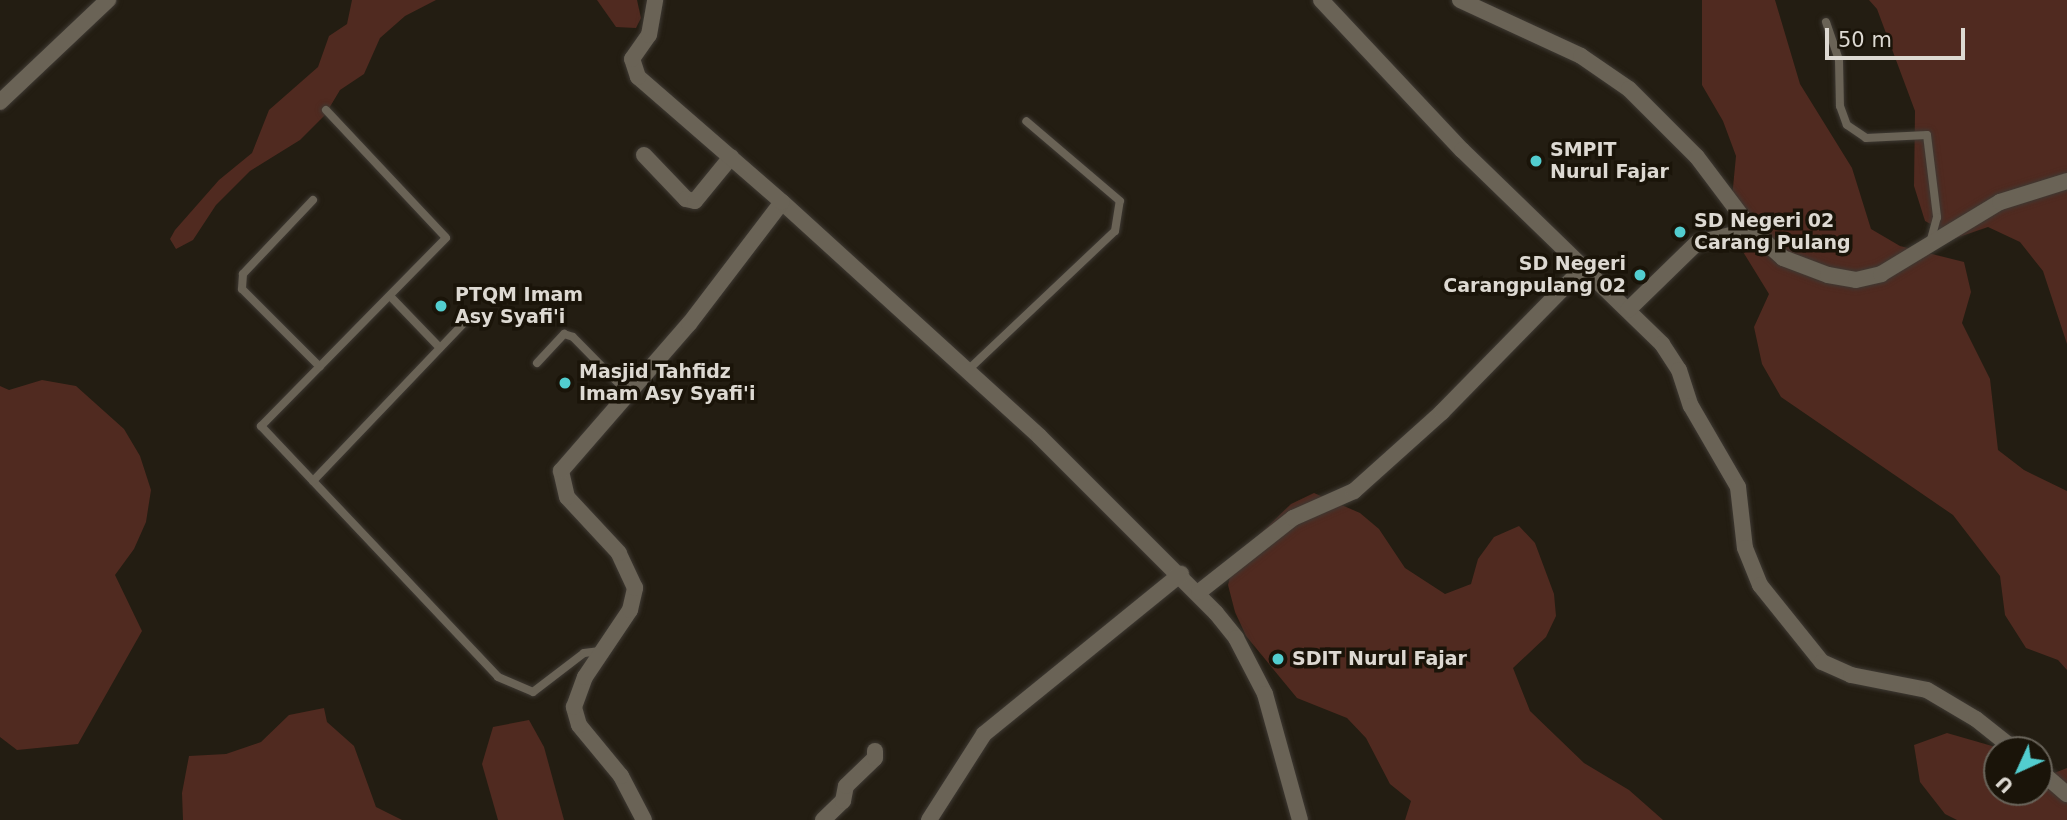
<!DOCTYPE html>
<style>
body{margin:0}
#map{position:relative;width:2067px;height:820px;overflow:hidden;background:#231d12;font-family:"DejaVu Sans",sans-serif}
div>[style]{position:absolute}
.green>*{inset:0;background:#502a20}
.roads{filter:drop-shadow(0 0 2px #3e3933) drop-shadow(0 0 2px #3e3933)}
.lane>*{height:8px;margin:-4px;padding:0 4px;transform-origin:4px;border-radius:4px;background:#6a6356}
.street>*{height:16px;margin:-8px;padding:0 8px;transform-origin:8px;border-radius:8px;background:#6a6356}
.dots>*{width:19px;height:19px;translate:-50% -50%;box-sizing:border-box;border:4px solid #1a1409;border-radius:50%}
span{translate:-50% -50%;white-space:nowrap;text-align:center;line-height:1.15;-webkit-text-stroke:7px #1a1409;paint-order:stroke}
.poi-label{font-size:19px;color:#ddd9d2;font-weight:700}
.left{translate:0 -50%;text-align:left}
.right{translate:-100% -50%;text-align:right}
.north{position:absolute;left:1983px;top:736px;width:70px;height:70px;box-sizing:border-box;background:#1a1409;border:2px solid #686359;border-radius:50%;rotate:225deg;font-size:19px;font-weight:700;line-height:28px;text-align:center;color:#ddd9d2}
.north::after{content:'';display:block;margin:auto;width:24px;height:32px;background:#52cdcf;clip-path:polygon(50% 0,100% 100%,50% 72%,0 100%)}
.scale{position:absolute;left:1825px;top:28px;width:140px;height:32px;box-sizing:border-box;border:4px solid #ddd9d2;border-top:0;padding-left:9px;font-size:21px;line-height:24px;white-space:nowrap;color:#ddd9d2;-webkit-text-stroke:5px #1a1409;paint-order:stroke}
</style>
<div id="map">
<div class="green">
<i style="clip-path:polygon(352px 0,436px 0,405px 16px,380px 38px,364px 74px,340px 90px,325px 115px,300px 140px,250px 171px,216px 205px,193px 240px,176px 249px,170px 239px,175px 230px,219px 180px,252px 153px,269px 110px,318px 67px,329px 36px,347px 24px)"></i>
<i style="clip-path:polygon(597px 0,637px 0,641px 18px,636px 28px,616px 27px)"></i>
<i style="clip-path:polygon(1702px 0,1775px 0,1800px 84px,1852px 168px,1871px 229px,1900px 246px,1964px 262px,1971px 292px,1962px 323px,1990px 379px,1998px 450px,2024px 470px,2067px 491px,2067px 670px,2058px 660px,2026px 648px,2005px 615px,2000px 576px,1953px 515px,1781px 397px,1762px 364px,1754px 327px,1769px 294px,1729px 229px,1736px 156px,1723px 121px,1702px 85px)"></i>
<i style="clip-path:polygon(1869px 0,2067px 0,2067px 344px,2043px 271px,2020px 242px,1988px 227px,1956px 238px,1925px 221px,1914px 186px,1915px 111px,1877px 9px)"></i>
<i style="clip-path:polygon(42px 380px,76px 386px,124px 429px,140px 456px,151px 490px,146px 522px,134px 549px,115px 575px,142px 631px,78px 744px,17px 750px,0 737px,0 386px,9px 390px)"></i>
<i style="clip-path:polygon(1314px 493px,1360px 513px,1379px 529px,1405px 568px,1445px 594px,1471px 584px,1478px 559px,1494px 537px,1519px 526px,1535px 543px,1554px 594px,1556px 616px,1546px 637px,1513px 668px,1530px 711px,1584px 763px,1629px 790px,1663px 820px,1405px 820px,1411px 801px,1390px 784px,1366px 738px,1347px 718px,1297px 698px,1246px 636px,1235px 612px,1228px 585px,1234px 559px,1291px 504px)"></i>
<i style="clip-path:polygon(324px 708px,327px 722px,354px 746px,376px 807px,402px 820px,183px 820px,182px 793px,189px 756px,226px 754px,261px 742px,289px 715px)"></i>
<i style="clip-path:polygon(529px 720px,544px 747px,564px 820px,498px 820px,482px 764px,493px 727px)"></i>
<i style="clip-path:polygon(1947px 733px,2006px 750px,1997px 750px,1997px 792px,2039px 792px,2039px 779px,2067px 768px,2067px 820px,1957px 820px,1945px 814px,1920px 782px,1914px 745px)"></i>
</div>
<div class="roads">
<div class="lane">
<i style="left:1826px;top:22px;width:40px;rotate:71.1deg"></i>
<i style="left:1839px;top:60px;width:46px;rotate:88.8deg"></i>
<i style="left:1840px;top:106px;width:20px;rotate:70deg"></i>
<i style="left:1847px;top:125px;width:23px;rotate:34deg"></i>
<i style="left:1866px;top:138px;width:61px;rotate:-2.8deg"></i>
<i style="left:1927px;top:135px;width:83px;rotate:83deg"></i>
<i style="left:1937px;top:217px;width:28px;rotate:105deg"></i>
<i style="left:326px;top:110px;width:175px;rotate:46.8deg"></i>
<i style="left:446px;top:238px;width:264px;rotate:134.5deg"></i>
<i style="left:261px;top:426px;width:345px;rotate:46.6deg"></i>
<i style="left:498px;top:677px;width:38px;rotate:23deg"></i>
<i style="left:533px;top:692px;width:64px;rotate:-37.4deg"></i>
<i style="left:584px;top:653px;width:16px;rotate:-7deg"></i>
<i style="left:313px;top:200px;width:102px;rotate:133.4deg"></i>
<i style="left:243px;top:274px;width:15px;rotate:94deg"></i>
<i style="left:242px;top:289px;width:110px;rotate:45deg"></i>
<i style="left:390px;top:296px;width:72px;rotate:46.1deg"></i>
<i style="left:537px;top:363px;width:40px;rotate:-47deg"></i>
<i style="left:564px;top:334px;width:9px;rotate:18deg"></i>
<i style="left:573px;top:337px;width:78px;rotate:45.5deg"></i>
<i style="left:968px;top:370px;width:202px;rotate:-43.4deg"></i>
<i style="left:1115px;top:231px;width:30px;rotate:-81deg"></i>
<i style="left:1120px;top:201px;width:123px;rotate:-139.6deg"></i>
<i style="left:313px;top:481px;width:223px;rotate:-46.3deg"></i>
</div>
<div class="street">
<i style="left:1321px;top:0;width:206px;rotate:46.8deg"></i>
<i style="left:1462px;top:150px;width:279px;rotate:44.1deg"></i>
<i style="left:1662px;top:344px;width:31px;rotate:57deg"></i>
<i style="left:1679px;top:370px;width:38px;rotate:72deg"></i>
<i style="left:1691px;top:406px;width:94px;rotate:59.9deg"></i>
<i style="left:1738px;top:487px;width:61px;rotate:83.5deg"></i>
<i style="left:1745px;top:548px;width:40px;rotate:68deg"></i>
<i style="left:1760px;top:585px;width:99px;rotate:51.2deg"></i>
<i style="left:1822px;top:662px;width:32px;rotate:24deg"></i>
<i style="left:1851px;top:675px;width:77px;rotate:11.2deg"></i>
<i style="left:1927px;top:690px;width:57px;rotate:30.6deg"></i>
<i style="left:1976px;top:719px;width:50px;rotate:38.5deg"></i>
<i style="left:1460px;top:0;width:133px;rotate:24.8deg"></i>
<i style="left:1581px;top:56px;width:58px;rotate:34.5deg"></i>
<i style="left:1629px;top:89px;width:96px;rotate:45deg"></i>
<i style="left:1697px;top:157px;width:91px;rotate:53deg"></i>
<i style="left:1752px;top:230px;width:42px;rotate:42.1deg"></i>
<i style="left:1783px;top:258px;width:48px;rotate:20.7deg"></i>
<i style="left:1828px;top:275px;width:28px;rotate:10deg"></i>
<i style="left:1856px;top:280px;width:26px;rotate:-13deg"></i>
<i style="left:1881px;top:274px;width:139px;rotate:-31.2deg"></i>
<i style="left:2000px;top:202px;width:70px;rotate:-17.4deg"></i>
<i style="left:0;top:102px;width:149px;rotate:-43.4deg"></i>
<i style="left:644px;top:155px;width:61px;rotate:46.3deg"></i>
<i style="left:686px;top:199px;width:9px;rotate:13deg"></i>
<i style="left:695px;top:201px;width:57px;rotate:-50.7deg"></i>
<i style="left:782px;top:202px;width:348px;rotate:42.3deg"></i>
<i style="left:1039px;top:436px;width:250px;rotate:45deg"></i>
<i style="left:1216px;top:613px;width:32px;rotate:51deg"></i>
<i style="left:1236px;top:638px;width:63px;rotate:62.6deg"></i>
<i style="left:1265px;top:694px;width:131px;rotate:74.5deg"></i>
<i style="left:1628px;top:310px;width:96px;rotate:-44.2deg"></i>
<i style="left:1697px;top:243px;width:57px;rotate:-13.3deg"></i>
<i style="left:1199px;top:592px;width:120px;rotate:-38.2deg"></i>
<i style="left:1293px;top:518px;width:67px;rotate:-23.9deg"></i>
<i style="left:1354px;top:491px;width:118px;rotate:-41.9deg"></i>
<i style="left:1442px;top:412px;width:203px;rotate:-45.6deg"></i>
<i style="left:2039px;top:770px;width:37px;rotate:41deg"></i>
<i style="left:644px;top:820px;width:50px;rotate:-117.6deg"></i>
<i style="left:621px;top:776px;width:66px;rotate:-129.5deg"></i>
<i style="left:579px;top:725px;width:19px;rotate:-106deg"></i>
<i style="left:574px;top:707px;width:32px;rotate:-70deg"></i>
<i style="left:585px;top:677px;width:81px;rotate:-56.1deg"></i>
<i style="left:630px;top:610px;width:23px;rotate:-77deg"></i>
<i style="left:635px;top:588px;width:38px;rotate:-115deg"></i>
<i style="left:619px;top:553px;width:76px;rotate:-132.9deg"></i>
<i style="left:567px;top:497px;width:27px;rotate:-103deg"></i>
<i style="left:561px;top:471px;width:195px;rotate:-49deg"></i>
<i style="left:689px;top:324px;width:153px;rotate:-52.7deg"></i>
<i style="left:782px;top:202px;width:191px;rotate:-139deg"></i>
<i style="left:638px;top:77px;width:19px;rotate:-108deg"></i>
<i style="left:632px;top:59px;width:29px;rotate:-55deg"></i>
<i style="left:649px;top:35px;width:36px;rotate:-80deg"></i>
<i style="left:823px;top:820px;width:28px;rotate:-44deg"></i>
<i style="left:843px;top:801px;width:15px;rotate:-79deg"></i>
<i style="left:846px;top:786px;width:40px;rotate:-44deg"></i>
<i style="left:875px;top:758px;width:7px;rotate:-90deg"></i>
<i style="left:929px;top:820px;width:102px;rotate:-57.4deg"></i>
<i style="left:984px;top:734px;width:254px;rotate:-39.1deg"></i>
</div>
</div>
<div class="dots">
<i style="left:1536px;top:161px;background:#52cdcf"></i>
<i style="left:1680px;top:232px;background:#52cdcf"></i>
<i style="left:1640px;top:275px;background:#52cdcf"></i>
<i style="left:441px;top:306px;background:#52cdcf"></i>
<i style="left:565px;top:383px;background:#52cdcf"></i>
<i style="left:1278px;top:659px;background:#52cdcf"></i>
</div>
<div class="poi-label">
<span class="left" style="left:1550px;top:161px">SMPIT<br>Nurul Fajar</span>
<span class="left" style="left:1694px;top:232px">SD Negeri 02<br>Carang Pulang</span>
<span class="right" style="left:1626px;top:275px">SD Negeri<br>Carangpulang 02</span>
<span class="left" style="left:455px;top:306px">PTQM Imam<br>Asy Syafi'i</span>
<span class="left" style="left:579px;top:383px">Masjid Tahfidz<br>Imam Asy Syafi'i</span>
<span class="left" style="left:1292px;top:659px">SDIT Nurul Fajar</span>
</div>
<div class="north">U</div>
<div class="scale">50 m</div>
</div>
